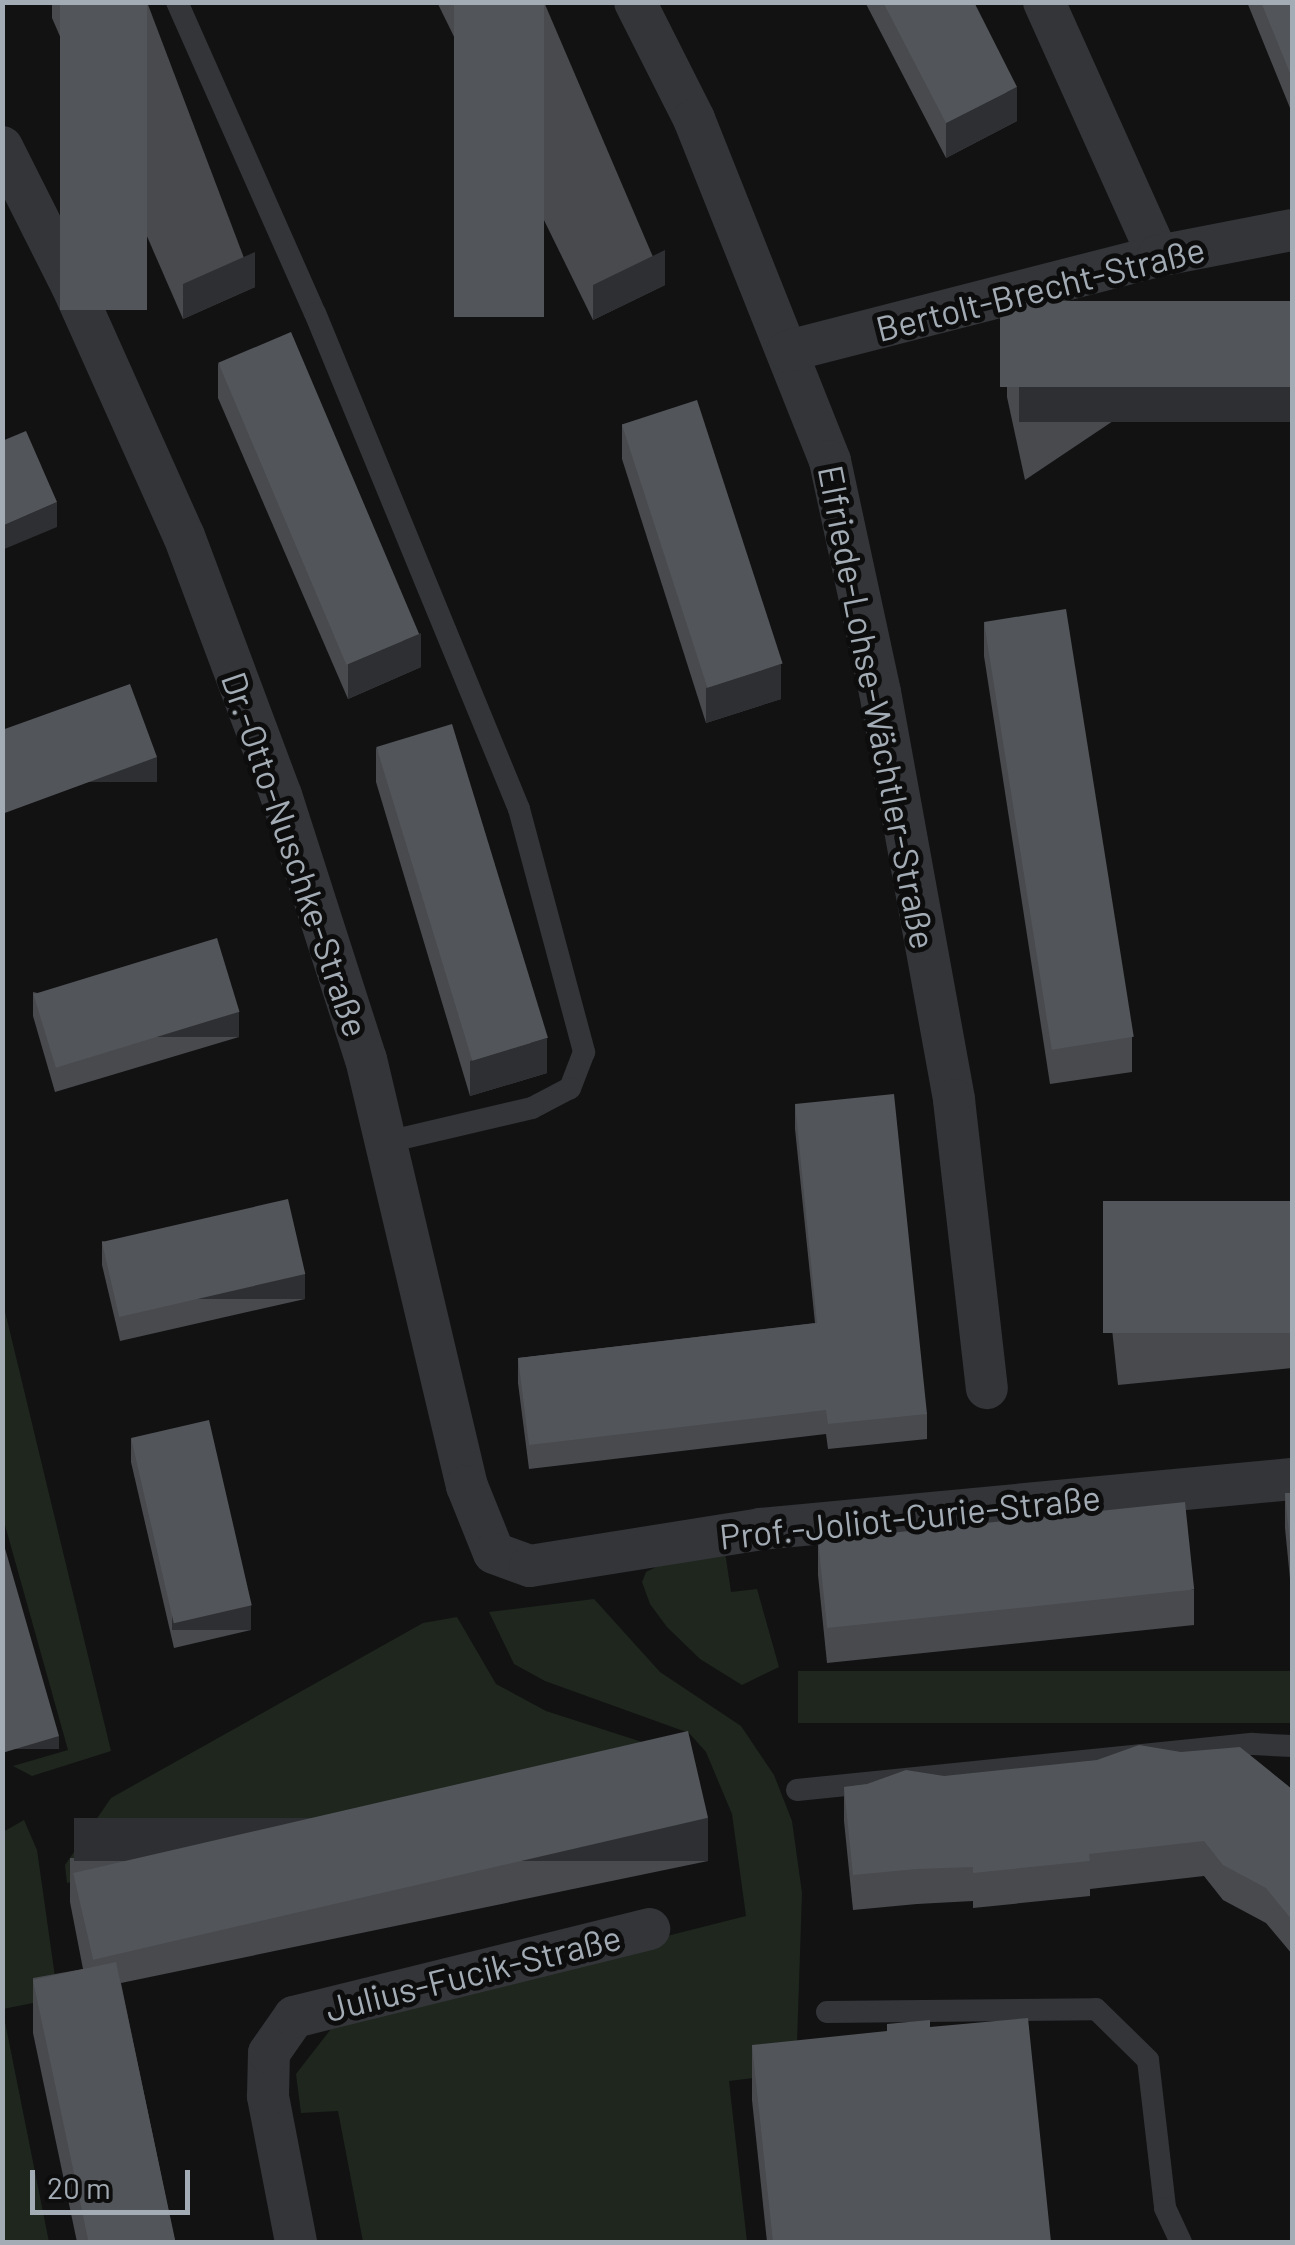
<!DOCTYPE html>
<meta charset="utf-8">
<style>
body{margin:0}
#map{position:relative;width:1295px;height:2245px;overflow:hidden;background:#121213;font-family:Barlow,sans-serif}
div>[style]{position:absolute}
.green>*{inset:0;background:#1e261e;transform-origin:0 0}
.service>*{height:22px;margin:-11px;padding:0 11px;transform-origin:11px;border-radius:11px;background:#333538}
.minor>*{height:42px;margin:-21px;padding:0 21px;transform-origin:21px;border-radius:21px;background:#333538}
.wall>*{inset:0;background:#484a4e}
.shaded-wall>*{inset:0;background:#2e2f32;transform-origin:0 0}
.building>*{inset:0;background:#525559;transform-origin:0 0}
span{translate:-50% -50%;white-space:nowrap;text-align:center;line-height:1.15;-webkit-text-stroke:10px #0d0d0e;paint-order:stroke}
.street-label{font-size:35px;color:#a3acb4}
.frame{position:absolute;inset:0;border:5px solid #a3acb4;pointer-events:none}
.scale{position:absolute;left:30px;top:2170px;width:160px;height:45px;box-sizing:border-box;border:5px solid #a3acb4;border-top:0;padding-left:12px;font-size:30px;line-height:35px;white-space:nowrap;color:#a3acb4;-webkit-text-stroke:8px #0d0d0e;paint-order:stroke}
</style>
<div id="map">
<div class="green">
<i style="clip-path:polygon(2px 1299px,111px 1751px,32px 1776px,13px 1766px,68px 1750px,3px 1518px)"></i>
<i style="clip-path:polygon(725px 1552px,731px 1592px,757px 1589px,779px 1667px,742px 1685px,700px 1659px,667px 1627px,650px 1604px,642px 1582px,646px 1572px,656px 1567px)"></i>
<i style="clip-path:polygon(594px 1599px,660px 1672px,741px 1726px,774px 1775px,792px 1821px,802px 1893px,796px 2073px,729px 2081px,747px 2242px,363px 2242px,338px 2111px,301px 2113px,296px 2074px,331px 2029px,359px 2014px,746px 1916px,732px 1814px,706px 1752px,689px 1733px,545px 1681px,514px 1664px,489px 1612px)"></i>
<i style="clip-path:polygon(457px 1617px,496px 1684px,546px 1711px,670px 1751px,67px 1883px,65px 1865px,111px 1798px,423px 1623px)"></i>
<i style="left:1292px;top:1671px;width:52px;height:494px;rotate:90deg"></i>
<i style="clip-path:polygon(24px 1820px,37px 1850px,58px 1998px,3px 2009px,3px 1832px)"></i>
<i style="clip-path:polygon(3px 2012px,49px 2242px,3px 2242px)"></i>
</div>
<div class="service">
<i style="left:177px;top:2px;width:340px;rotate:66.1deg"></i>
<i style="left:315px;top:313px;width:536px;rotate:67.64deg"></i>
<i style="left:519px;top:809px;width:252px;rotate:75deg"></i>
<i style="left:584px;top:1052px;width:39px;rotate:111deg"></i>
<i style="left:570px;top:1088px;width:43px;rotate:152.2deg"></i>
<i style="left:532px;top:1108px;width:149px;rotate:166.8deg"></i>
<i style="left:797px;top:1790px;width:458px;rotate:-5.8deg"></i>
<i style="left:1253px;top:1744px;width:39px;rotate:3deg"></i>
<i style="left:827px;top:2012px;width:269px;rotate:-0.6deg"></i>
<i style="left:1096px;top:2009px;width:73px;rotate:44.4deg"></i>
<i style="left:1148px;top:2060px;width:149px;rotate:83.4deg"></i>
<i style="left:1165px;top:2208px;width:38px;rotate:65deg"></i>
</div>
<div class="minor">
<i style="left:635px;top:2px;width:131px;rotate:63.2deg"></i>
<i style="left:694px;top:119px;width:368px;rotate:68.3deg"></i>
<i style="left:830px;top:461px;width:236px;rotate:77.8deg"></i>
<i style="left:880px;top:692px;width:415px;rotate:79.7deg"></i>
<i style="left:954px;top:1100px;width:290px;rotate:83.5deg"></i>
<i style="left:1044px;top:2px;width:278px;rotate:65.8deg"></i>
<i style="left:2px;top:147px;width:156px;rotate:63.3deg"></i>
<i style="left:72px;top:286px;width:274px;rotate:65.9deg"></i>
<i style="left:184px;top:536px;width:277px;rotate:69.5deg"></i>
<i style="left:281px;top:795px;width:277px;rotate:72.2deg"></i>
<i style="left:366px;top:1059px;width:439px;rotate:76.7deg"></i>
<i style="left:467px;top:1486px;width:72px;rotate:68.1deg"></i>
<i style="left:494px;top:1553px;width:38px;rotate:20deg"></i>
<i style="left:530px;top:1566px;width:233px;rotate:-9.1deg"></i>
<i style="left:760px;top:1529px;width:534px;rotate:-5.37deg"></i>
<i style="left:788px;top:351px;width:382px;rotate:-14.4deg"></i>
<i style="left:1158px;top:256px;width:136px;rotate:-11deg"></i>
<i style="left:296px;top:2242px;width:149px;rotate:-100.9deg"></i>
<i style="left:268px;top:2096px;width:43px;rotate:-88.7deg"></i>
<i style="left:269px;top:2053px;width:44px;rotate:-55.2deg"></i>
<i style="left:294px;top:2017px;width:366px;rotate:-13.9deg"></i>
</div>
<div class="wall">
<i style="clip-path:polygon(52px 2px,147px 2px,255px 287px,183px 319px,52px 18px)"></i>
<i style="clip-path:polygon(437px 2px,544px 2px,665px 285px,593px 320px)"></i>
<i style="clip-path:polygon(865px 2px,974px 2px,1017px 121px,946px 158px)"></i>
<i style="clip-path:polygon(1247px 2px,1292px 2px,1290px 108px)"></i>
<i style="clip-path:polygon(1292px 301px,1025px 480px,1007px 397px,1007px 363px)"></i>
<i style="clip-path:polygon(218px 363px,421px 667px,348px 699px,218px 398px)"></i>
<i style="clip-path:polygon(622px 424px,781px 699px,706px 723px,622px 459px)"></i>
<i style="clip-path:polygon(984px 622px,1132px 1037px,1132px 1072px,1050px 1084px,984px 656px)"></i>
<i style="clip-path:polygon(376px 747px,547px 1073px,470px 1096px,376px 782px)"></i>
<i style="clip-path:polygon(33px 992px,239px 1037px,55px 1092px,33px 1016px)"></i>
<i style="clip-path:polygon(795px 1104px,927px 1414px,927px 1439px,828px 1449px,826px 1434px,529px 1469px,518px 1383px,518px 1358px,815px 1323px,795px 1129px)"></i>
<i style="clip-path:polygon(1292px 1201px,1292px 1368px,1118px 1385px,1104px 1254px,1104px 1219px)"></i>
<i style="clip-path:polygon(102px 1241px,305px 1299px,120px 1341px,102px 1265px)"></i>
<i style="clip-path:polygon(131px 1438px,251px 1630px,174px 1648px,131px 1462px)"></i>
<i style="clip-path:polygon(1285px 1493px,1292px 1493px,1292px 1599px,1285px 1528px)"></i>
<i style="clip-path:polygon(818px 1540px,1194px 1590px,1194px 1625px,827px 1663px,818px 1575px)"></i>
<i style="clip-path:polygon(944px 1776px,1292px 1789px,1292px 1954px,1266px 1923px,1223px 1900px,1204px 1876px,1090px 1889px,1090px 1896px,973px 1908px,973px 1901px,917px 1904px,853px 1910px,844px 1821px,844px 1787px)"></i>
<i style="clip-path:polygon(70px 1858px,708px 1861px,121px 1983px,175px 2242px,77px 2242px,33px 2033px,33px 1978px,83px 1969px,70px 1902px)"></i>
<i style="clip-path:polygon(752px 2045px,1051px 2242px,767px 2242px,752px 2100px)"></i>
</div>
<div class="shaded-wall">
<i style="left:1292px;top:72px;width:35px;height:2px;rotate:90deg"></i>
<i style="clip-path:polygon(1017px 87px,1017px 121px,946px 158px,946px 123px)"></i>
<i style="clip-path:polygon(665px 250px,665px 285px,593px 320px,593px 285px)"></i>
<i style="clip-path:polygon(255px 252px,255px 287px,183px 319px,183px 284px)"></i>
<i style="left:1292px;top:387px;width:35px;height:273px;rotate:90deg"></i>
<i style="clip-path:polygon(57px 502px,57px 527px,2px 550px,2px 526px)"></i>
<i style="clip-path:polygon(421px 633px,421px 667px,348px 699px,348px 664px)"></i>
<i style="clip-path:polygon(781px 664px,781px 699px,706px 723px,706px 688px)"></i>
<i style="left:157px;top:757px;width:25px;height:165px;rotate:90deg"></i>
<i style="left:239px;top:1012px;width:25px;height:192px;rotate:90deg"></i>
<i style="clip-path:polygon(547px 1038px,547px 1073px,470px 1096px,470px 1061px)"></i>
<i style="left:305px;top:1274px;width:25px;height:190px;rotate:90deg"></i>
<i style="left:251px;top:1605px;width:25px;height:79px;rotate:90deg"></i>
<i style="left:59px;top:1736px;width:13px;height:59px;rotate:90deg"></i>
<i style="left:708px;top:1818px;width:43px;height:634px;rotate:90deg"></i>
</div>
<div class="building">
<i style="left:60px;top:2px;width:87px;height:308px"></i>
<i style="left:454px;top:2px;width:90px;height:315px"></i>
<i style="clip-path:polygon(883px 2px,974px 2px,1017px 87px,946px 123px)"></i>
<i style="clip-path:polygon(1261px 2px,1292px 2px,1292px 72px,1290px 73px)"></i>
<i style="left:1292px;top:301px;width:86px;height:292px;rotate:90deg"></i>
<i style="left:291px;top:332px;width:328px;height:79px;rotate:67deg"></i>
<i style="left:697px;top:400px;width:277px;height:79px;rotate:72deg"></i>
<i style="clip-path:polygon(26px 431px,57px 502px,2px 526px,2px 441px)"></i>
<i style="left:1066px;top:609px;width:433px;height:83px;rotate:81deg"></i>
<i style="clip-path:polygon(130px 684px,157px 757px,2px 814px,2px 730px)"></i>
<i style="left:452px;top:724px;width:328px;height:79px;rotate:73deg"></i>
<i style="left:217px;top:938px;width:77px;height:192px;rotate:73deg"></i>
<i style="clip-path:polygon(894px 1094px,927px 1414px,828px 1424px,826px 1410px,529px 1445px,518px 1358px,817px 1323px,795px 1104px)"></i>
<i style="left:288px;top:1199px;width:77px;height:191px;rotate:77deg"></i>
<i style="left:1292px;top:1201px;width:132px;height:189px;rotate:90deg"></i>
<i style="left:209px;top:1420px;width:190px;height:80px;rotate:77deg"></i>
<i style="clip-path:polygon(1285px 1493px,1292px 1493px,1292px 1564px)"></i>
<i style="left:1185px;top:1502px;width:88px;height:369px;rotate:84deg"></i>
<i style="clip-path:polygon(2px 1538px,59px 1736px,2px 1753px)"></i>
<i style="left:688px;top:1731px;width:89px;height:631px;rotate:77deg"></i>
<i style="clip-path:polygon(1139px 1745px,1181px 1752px,1240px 1747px,1292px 1789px,1292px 1920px,1266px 1888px,1223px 1865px,1204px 1841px,1089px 1854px,1090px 1861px,973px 1873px,973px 1867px,917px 1869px,853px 1875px,844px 1787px,867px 1784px,906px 1770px,944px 1776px,1097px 1760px)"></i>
<i style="left:116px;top:1962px;width:286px;height:85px;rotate:78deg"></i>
<i style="clip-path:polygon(1028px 2018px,1051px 2242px,773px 2242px,752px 2045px,887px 2031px,887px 2024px,930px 2020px,930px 2027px)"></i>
</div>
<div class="street-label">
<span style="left:1040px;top:288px;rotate:-14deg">Bertolt-Brecht-Straße</span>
<span style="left:878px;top:707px;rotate:79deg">Elfriede-Lohse-Wächtler-Straße</span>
<span style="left:296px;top:854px;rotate:71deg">Dr.-Otto-Nuschke-Straße</span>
<span style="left:910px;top:1516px;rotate:-6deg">Prof.-Joliot-Curie-Straße</span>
<span style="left:473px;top:1972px;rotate:-14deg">Julius-Fucik-Straße</span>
</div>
<div class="frame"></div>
<div class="scale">20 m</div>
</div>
